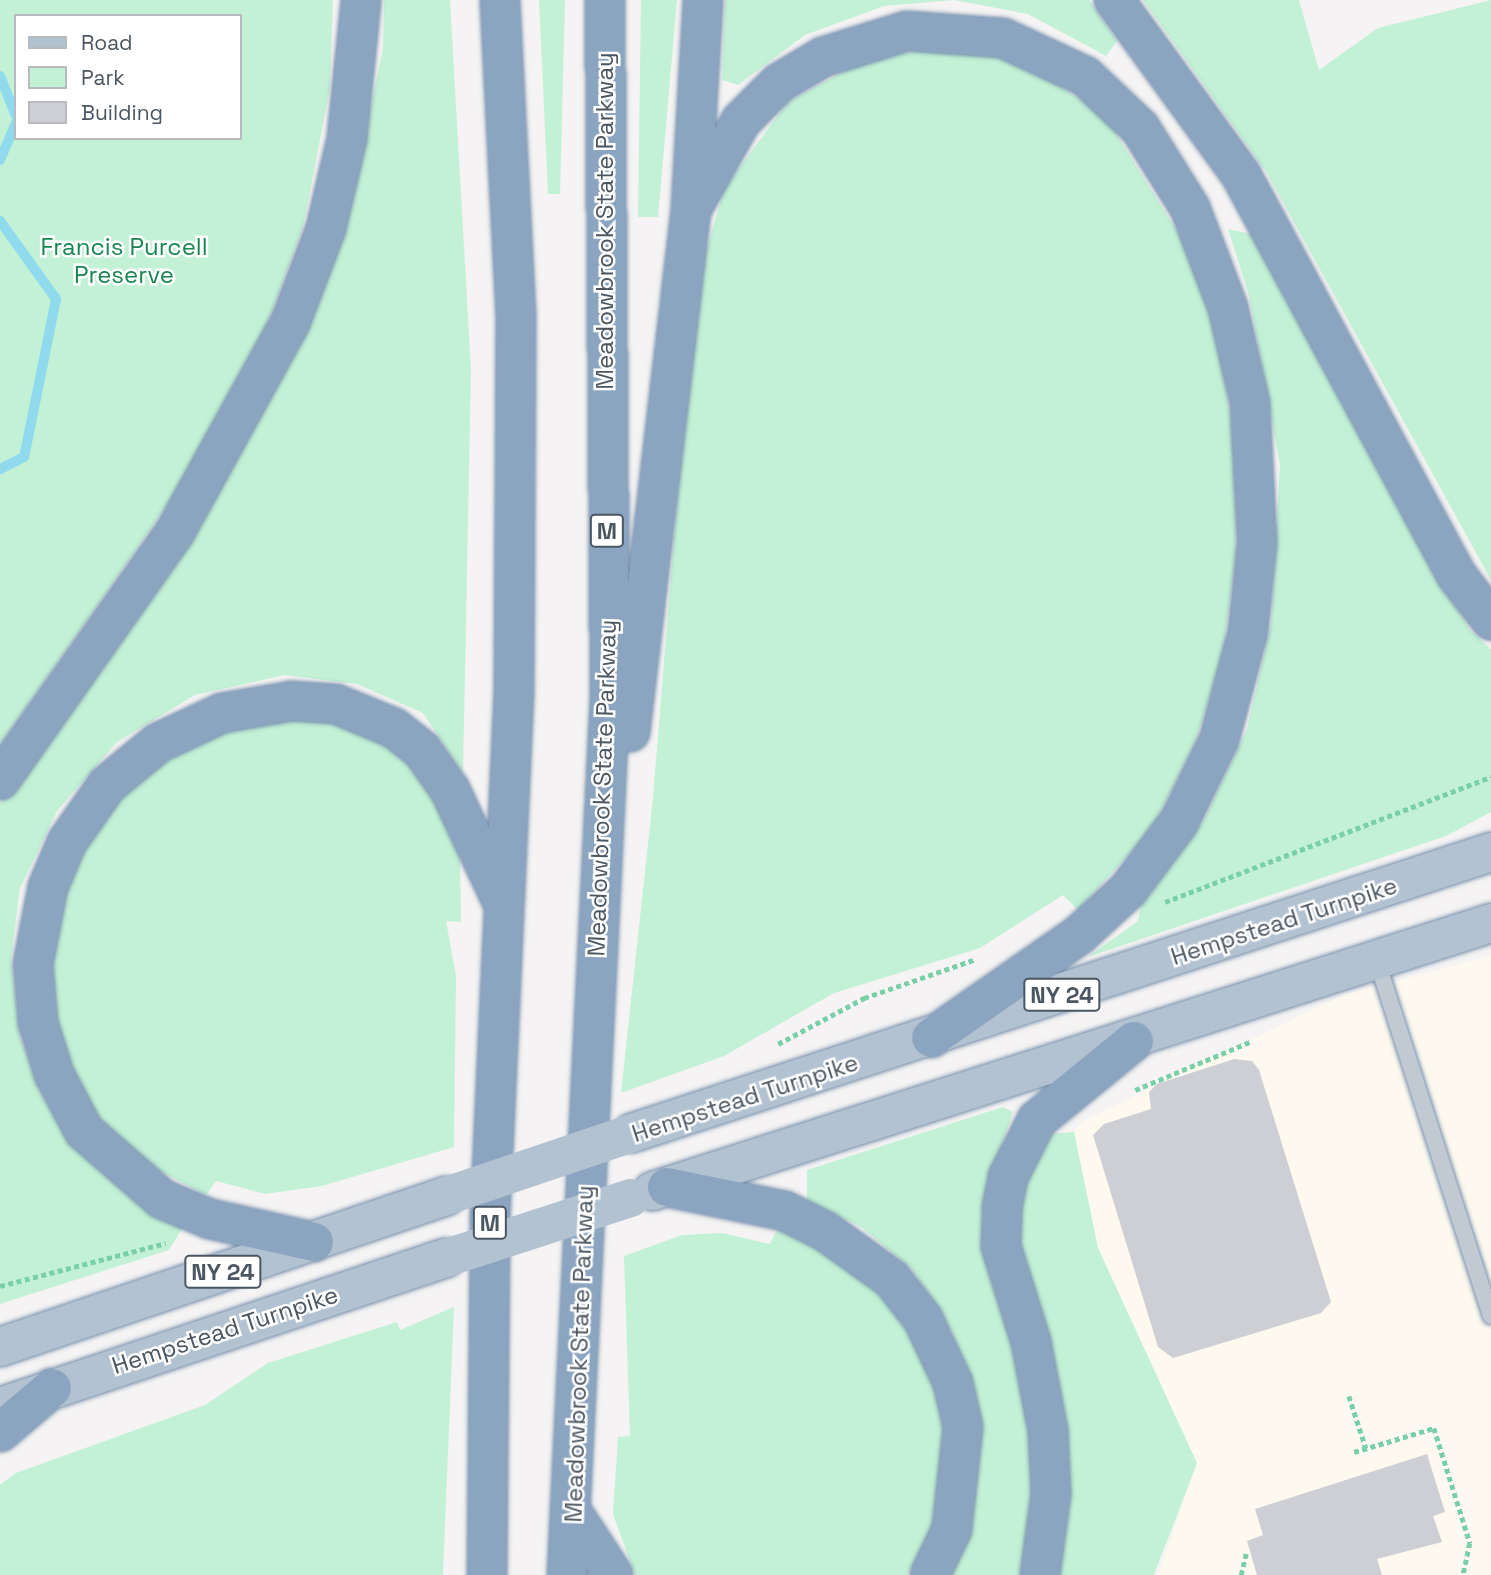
<!DOCTYPE html>
<style>
body{margin:0}
#map{position:relative;width:1491px;height:1575px;overflow:hidden;background:#f5f3f3;font-family:"Space Grotesk",sans-serif}
div>[style]{position:absolute}
.commercial>*{inset:0;background:#fdf9ef}
.green>*{inset:0;background:#c3f1d5}
.stream>*{height:10px;margin:-5px;padding:0 5px;transform-origin:5px;border-radius:5px;background:#90daee}
.building>*{inset:0;background:#cdcfd5}
.path>*{height:4.5px;margin-top:-2.25px;transform-origin:0;background:repeating-linear-gradient(90deg,#7ad0a6 0 5px,transparent 0 8.5px)}
.roads{filter:drop-shadow(0 0 2px #7690ad) drop-shadow(0 0 2px #7690ad)}
.lane>*{height:16px;margin:-8px;padding:0 8px;transform-origin:8px;border-radius:8px;background:#c1cad2}
.primary>*{height:38px;margin:-19px;padding:0 19px;transform-origin:19px;border-radius:19px;background:#b3c2d1}
.highway>*{height:38px;margin:-19px;padding:0 19px;transform-origin:19px;border-radius:19px;background:#8ba5c1}
.primary-bridge>*{height:38px;margin:-19px;padding:0 19px;transform-origin:19px;border-radius:19px;background:#b3c2d1}
span{translate:-50% -50%;white-space:nowrap;text-align:center;line-height:1.15;-webkit-text-stroke:5px #fff;paint-order:stroke}
.shield-label span{padding:2px 5px;background:#fff;border:2px solid;border-radius:5px;-webkit-text-stroke-width:0}
.shield-label{font-size:23px;color:#4a5661;font-weight:700}
.street-label{font-size:24px;color:#4a5661}
.park-label{font-size:24px;color:#17864f}
.legend{position:absolute;left:14px;top:14px;width:228px;height:126px;box-sizing:border-box;background:#fff;border:2px solid #b7bbc0;margin:0;padding:9px 12px;list-style:none;font-size:21px;color:#4a5661}
.legend li{display:flex;align-items:center;gap:14px;height:35px}
.legend b{width:35px;border:2px solid #b7bbc0}
</style>
<div id="map">
<div class="commercial">
<i style="clip-path:polygon(1491px 956px,1491px 1575px,1158px 1575px,1197px 1463px,1098px 1248px,1074px 1132px,1081px 1122px,1343px 995px)"></i>
</div>
<div class="green">
<i style="clip-path:polygon(evenodd,0 0,333px 0,330px 88px,303px 227px,256px 354px,188px 475px,0 745px,0 0,16px 16px,240px 16px,240px 138px,16px 138px,16px 16px)"></i>
<i style="clip-path:polygon(384px 0,450px 0,471px 370px,463px 773px,423px 713px,357px 684px,285px 675px,195px 695px,117px 742px,57px 811px,20px 888px,11px 958px,20px 1037px,40px 1091px,76px 1148px,186px 1222px,169px 1250px,0 1304px,0 803px,151px 597px,351px 199px,383px 49px)"></i>
<i style="clip-path:polygon(539px 0,565px 0,560px 194px,548px 194px)"></i>
<i style="clip-path:polygon(641px 0,677px 0,658px 217px,638px 217px)"></i>
<i style="clip-path:polygon(725px 0,1089px 0,1117px 41px,1106px 56px,1028px 14px,954px 0,884px 6px,805px 35px,738px 85px,722px 80px)"></i>
<i style="clip-path:polygon(1143px 0,1299px 0,1319px 70px,1378px 28px,1491px 0,1491px 580px,1267px 173px)"></i>
<i style="clip-path:polygon(949px 47px,1022px 61px,1105px 116px,1180px 236px,1215px 325px,1233px 432px,1236px 551px,1223px 654px,1195px 743px,1152px 829px,1078px 910px,1063px 895px,980px 948px,834px 993px,724px 1056px,621px 1093px,653px 798px,694px 291px,725px 187px,788px 102px,867px 58px)"></i>
<i style="clip-path:polygon(1228px 229px,1256px 235px,1417px 538px,1470px 630px,1491px 649px,1491px 812px,1446px 836px,1088px 957px,1138px 921px,1143px 896px,1203px 822px,1247px 729px,1271px 625px,1280px 465px,1249px 295px)"></i>
<i style="clip-path:polygon(299px 714px,375px 733px,433px 780px,460px 858px,461px 922px,446px 921px,456px 976px,454px 1147px,322px 1186px,265px 1194px,216px 1181px,206px 1195px,142px 1162px,110px 1137px,55px 1042px,47px 972px,57px 899px,97px 820px,155px 762px,226px 724px)"></i>
<i style="clip-path:polygon(1003px 1107px,1013px 1112px,987px 1190px,1028px 1394px,1037px 1498px,1022px 1575px,951px 1575px,973px 1512px,975px 1423px,953px 1333px,912px 1269px,861px 1227px,807px 1201px,807px 1170px)"></i>
<i style="clip-path:polygon(1074px 1132px,1098px 1248px,1197px 1463px,1154px 1575px,1057px 1575px,1068px 1515px,1065px 1430px,1018px 1234px,1026px 1170px,1049px 1134px)"></i>
<i style="clip-path:polygon(779px 1226px,840px 1253px,901px 1312px,936px 1380px,945px 1444px,936px 1526px,907px 1575px,635px 1575px,613px 1514px,618px 1437px,630px 1436px,624px 1256px,682px 1235px,722px 1233px,770px 1244px)"></i>
<i style="clip-path:polygon(454px 1307px,443px 1575px,0 1575px,0 1485px,16px 1473px,205px 1405px,268px 1363px,397px 1322px,400px 1330px)"></i>
</div>
<div class="stream">
<i style="left:0;top:76px;width:43px;rotate:68.2deg"></i>
<i style="left:0;top:160px;width:40px;rotate:-66.6deg"></i>
<i style="left:0;top:221px;width:96px;rotate:54.3deg"></i>
<i style="left:56px;top:299px;width:161px;rotate:101.4deg"></i>
<i style="left:24px;top:457px;width:27px;rotate:153deg"></i>
</div>
<div class="building">
<i style="clip-path:polygon(1234px 1059px,1252px 1061px,1259px 1070px,1331px 1302px,1321px 1313px,1173px 1358px,1158px 1347px,1093px 1135px,1104px 1124px,1151px 1109px,1149px 1092px,1157px 1084px)"></i>
<i style="clip-path:polygon(1427px 1454px,1445px 1512px,1433px 1516px,1442px 1542px,1377px 1559px,1382px 1575px,1257px 1575px,1247px 1541px,1263px 1535px,1255px 1509px)"></i>
</div>
<div class="path">
<i style="left:1165px;top:902px;width:349px;rotate:-21deg"></i>
<i style="left:778px;top:1044px;width:98px;rotate:-28.1deg"></i>
<i style="left:864px;top:998px;width:119px;rotate:-19.2deg"></i>
<i style="left:1135px;top:1090px;width:127px;rotate:-22.7deg"></i>
<i style="left:0;top:1286px;width:171px;rotate:-14.5deg"></i>
<i style="left:1349px;top:1396px;width:55px;rotate:71.9deg"></i>
<i style="left:1354px;top:1452px;width:84px;rotate:-16.7deg"></i>
<i style="left:1434px;top:1428px;width:121px;rotate:72.6deg"></i>
<i style="left:1470px;top:1543px;width:33px;rotate:102deg"></i>
<i style="left:1241px;top:1575px;width:22px;rotate:-77deg"></i>
</div>
<div class="roads">
<div class="lane">
<i style="left:1376px;top:958px;width:376px;rotate:72.2deg"></i>
</div>
<div class="primary">
<i style="left:632px;top:1133px;width:904px;rotate:-18.11deg"></i>
<i style="left:653px;top:1191px;width:880px;rotate:-17.73deg"></i>
<i style="left:0;top:1347px;width:471px;rotate:-18.7deg"></i>
<i style="left:0;top:1407px;width:470px;rotate:-18.5deg"></i>
</div>
<div class="highway">
<i style="left:1114px;top:0;width:216px;rotate:54deg"></i>
<i style="left:1241px;top:175px;width:455px;rotate:61.7deg"></i>
<i style="left:1457px;top:576px;width:56px;rotate:52.3deg"></i>
<i style="left:691px;top:210px;width:102px;rotate:-60.7deg"></i>
<i style="left:741px;top:121px;width:54px;rotate:-45deg"></i>
<i style="left:779px;top:83px;width:51px;rotate:-30.6deg"></i>
<i style="left:823px;top:57px;width:88px;rotate:-17.2deg"></i>
<i style="left:907px;top:31px;width:96px;rotate:4.2deg"></i>
<i style="left:1003px;top:38px;width:90px;rotate:24.9deg"></i>
<i style="left:1085px;top:76px;width:76px;rotate:43.4deg"></i>
<i style="left:1140px;top:128px;width:94px;rotate:58deg"></i>
<i style="left:1190px;top:208px;width:107px;rotate:69.2deg"></i>
<i style="left:1228px;top:308px;width:98px;rotate:77deg"></i>
<i style="left:1250px;top:403px;width:140px;rotate:87.1deg"></i>
<i style="left:1257px;top:543px;width:89px;rotate:95.8deg"></i>
<i style="left:1248px;top:632px;width:112px;rotate:105deg"></i>
<i style="left:1219px;top:740px;width:91px;rotate:116deg"></i>
<i style="left:1179px;top:822px;width:85px;rotate:126.9deg"></i>
<i style="left:1128px;top:890px;width:67px;rotate:137.4deg"></i>
<i style="left:1079px;top:935px;width:180px;rotate:145.2deg"></i>
<i style="left:630px;top:732px;width:526px;rotate:-83.33deg"></i>
<i style="left:691px;top:210px;width:210px;rotate:-86.7deg"></i>
<i style="left:0;top:780px;width:304px;rotate:-54.8deg"></i>
<i style="left:175px;top:532px;width:239px;rotate:-61.2deg"></i>
<i style="left:290px;top:323px;width:102px;rotate:-69.2deg"></i>
<i style="left:326px;top:228px;width:91px;rotate:-76.7deg"></i>
<i style="left:347px;top:139px;width:140px;rotate:-84.2deg"></i>
<i style="left:667px;top:1187px;width:120px;rotate:11.5deg"></i>
<i style="left:785px;top:1211px;width:45px;rotate:26.6deg"></i>
<i style="left:825px;top:1231px;width:82px;rotate:35.6deg"></i>
<i style="left:892px;top:1279px;width:51px;rotate:52.2deg"></i>
<i style="left:923px;top:1319px;width:71px;rotate:64.9deg"></i>
<i style="left:953px;top:1383px;width:45px;rotate:77.2deg"></i>
<i style="left:963px;top:1427px;width:103px;rotate:96.2deg"></i>
<i style="left:952px;top:1529px;width:51px;rotate:115.6deg"></i>
<i style="left:314px;top:1242px;width:107px;rotate:-167.5deg"></i>
<i style="left:210px;top:1219px;width:52px;rotate:-157.4deg"></i>
<i style="left:162px;top:1199px;width:103px;rotate:-138.9deg"></i>
<i style="left:84px;top:1131px;width:64px;rotate:-117.8deg"></i>
<i style="left:54px;top:1074px;width:53px;rotate:-107.4deg"></i>
<i style="left:38px;top:1023px;width:59px;rotate:-94.8deg"></i>
<i style="left:33px;top:964px;width:78px;rotate:-79deg"></i>
<i style="left:48px;top:887px;width:49px;rotate:-67.1deg"></i>
<i style="left:67px;top:842px;width:70px;rotate:-54.9deg"></i>
<i style="left:107px;top:785px;width:66px;rotate:-39.5deg"></i>
<i style="left:158px;top:743px;width:71px;rotate:-25.1deg"></i>
<i style="left:222px;top:713px;width:71px;rotate:-9.7deg"></i>
<i style="left:292px;top:701px;width:44px;rotate:3.9deg"></i>
<i style="left:336px;top:704px;width:63px;rotate:22.5deg"></i>
<i style="left:394px;top:728px;width:36px;rotate:38deg"></i>
<i style="left:422px;top:750px;width:49px;rotate:55deg"></i>
<i style="left:450px;top:790px;width:125px;rotate:64.9deg"></i>
<i style="left:0;top:1432px;width:68px;rotate:-40.2deg"></i>
<i style="left:573px;top:1514px;width:73px;rotate:56.7deg"></i>
<i style="left:487px;top:1575px;width:357px;rotate:-89.5deg"></i>
<i style="left:490px;top:1218px;width:527px;rotate:-87.39deg"></i>
<i style="left:514px;top:692px;width:375px;rotate:-89.7deg"></i>
<i style="left:516px;top:317px;width:317px;rotate:-92.9deg"></i>
<i style="left:567px;top:1575px;width:878px;rotate:-87.19deg"></i>
<i style="left:610px;top:698px;width:698px;rotate:-90.41deg"></i>
<i style="left:1040px;top:1575px;width:82px;rotate:-82.3deg"></i>
<i style="left:1051px;top:1494px;width:63px;rotate:-92.7deg"></i>
<i style="left:1048px;top:1431px;width:91px;rotate:-100.8deg"></i>
<i style="left:1031px;top:1342px;width:101px;rotate:-107.4deg"></i>
<i style="left:1001px;top:1246px;width:38px;rotate:-88deg"></i>
<i style="left:1002px;top:1208px;width:32px;rotate:-79deg"></i>
<i style="left:1008px;top:1177px;width:64px;rotate:-63deg"></i>
<i style="left:1037px;top:1120px;width:125px;rotate:-39.2deg"></i>
</div>
</div>
<div class="primary-bridge">
<i style="left:446px;top:1196px;width:196px;rotate:-18.7deg"></i>
<i style="left:446px;top:1258px;width:194px;rotate:-18deg"></i>
</div>
<div class="shield-label">
<span style="left:607px;top:531px">M</span>
<span style="left:1062px;top:995px">NY 24</span>
<span style="left:490px;top:1223px">M</span>
<span style="left:223px;top:1272px">NY 24</span>
</div>
<div class="street-label">
<span style="left:605px;top:221px;rotate:-90deg">Meadowbrook State Parkway</span>
<span style="left:602px;top:788px;rotate:-88deg">Meadowbrook State Parkway</span>
<span style="left:1284px;top:921px;rotate:-18deg">Hempstead Turnpike</span>
<span style="left:745px;top:1098px;rotate:-18deg">Hempstead Turnpike</span>
<span style="left:225px;top:1330px;rotate:-18deg">Hempstead Turnpike</span>
<span style="left:579px;top:1354px;rotate:-88deg">Meadowbrook State Parkway</span>
</div>
<div class="park-label">
<span style="left:124px;top:261px">Francis Purcell<br>Preserve</span>
</div>
<ul class="legend">
<li><b style="height:9px;background:#b3c2d1"></b>Road</li>
<li><b style="height:19px;background:#c3f1d5"></b>Park</li>
<li><b style="height:19px;background:#cdcfd5"></b>Building</li>
</ul>
</div>
